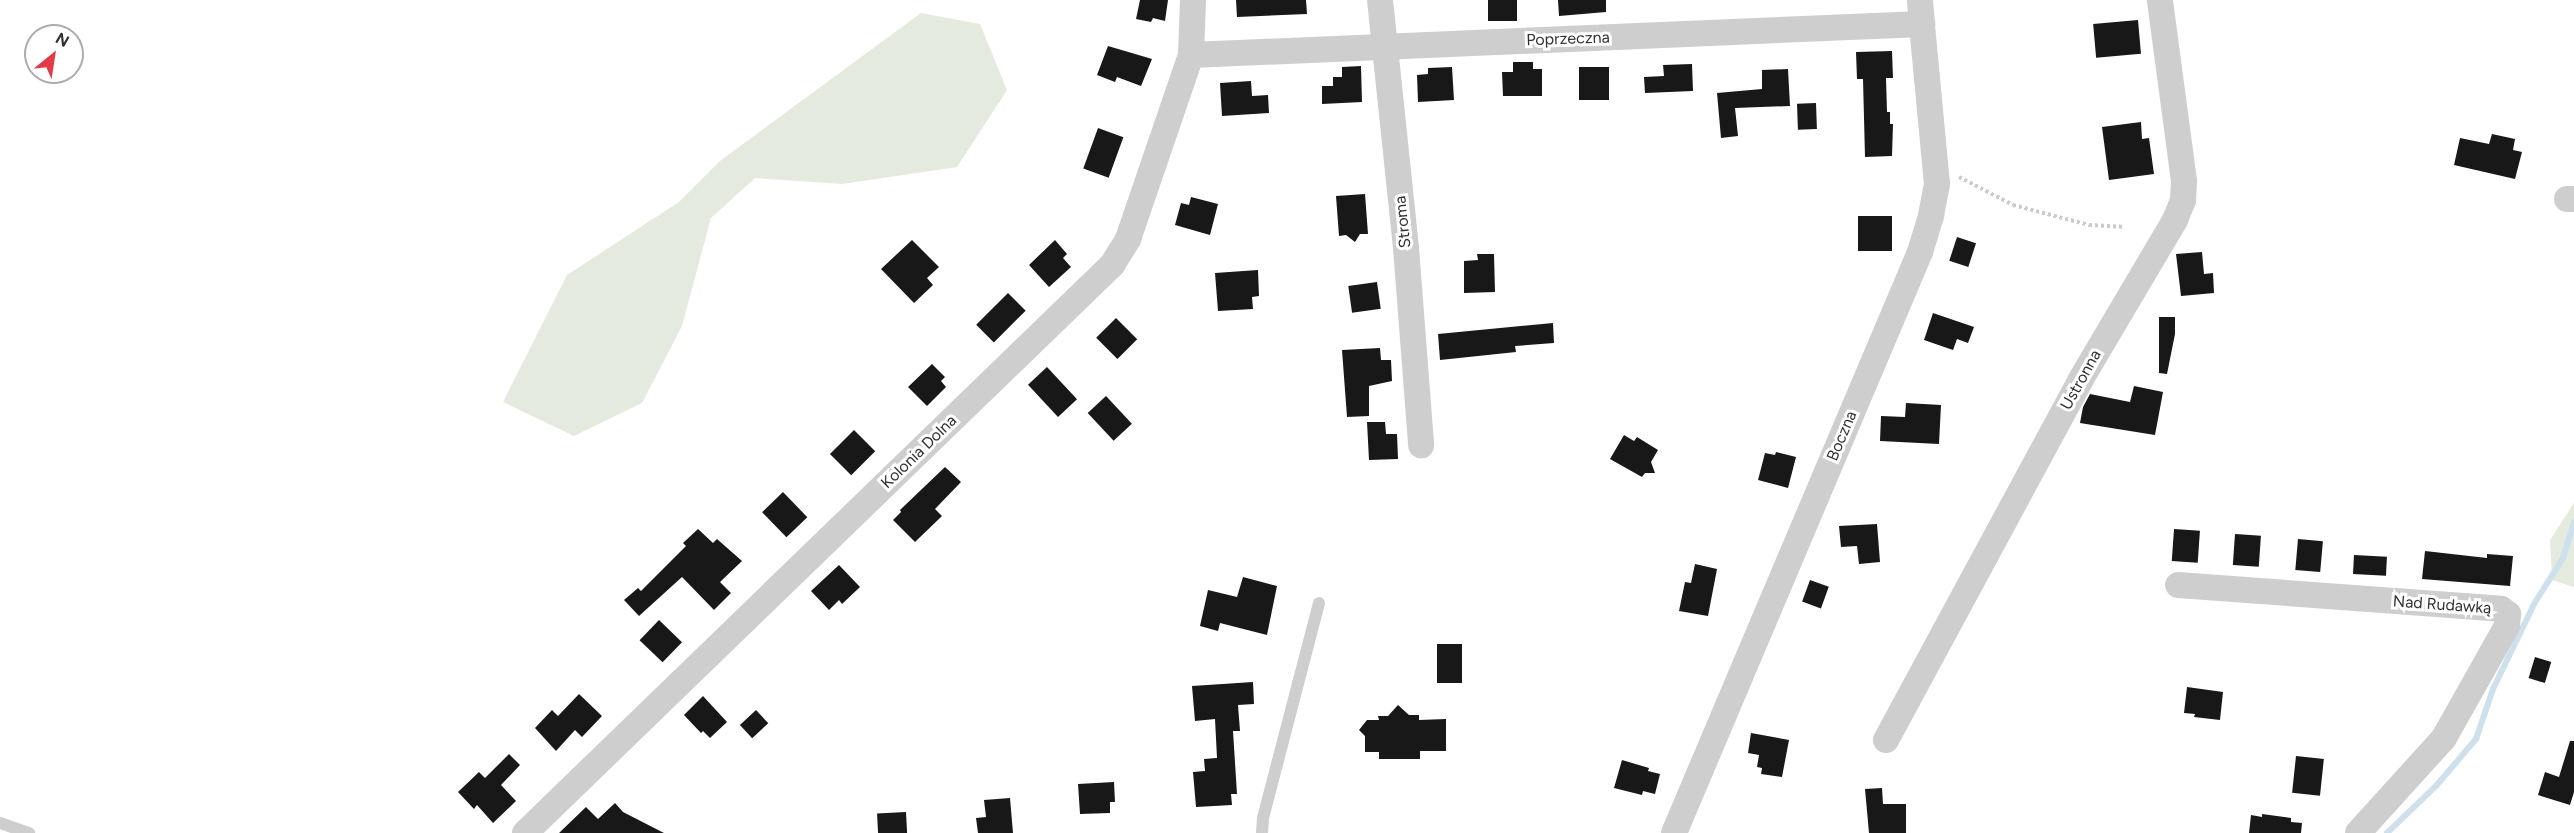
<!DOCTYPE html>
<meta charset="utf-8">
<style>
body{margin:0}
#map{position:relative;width:2574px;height:833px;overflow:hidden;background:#fff;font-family:Figtree,sans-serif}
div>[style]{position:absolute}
.green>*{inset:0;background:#e4eadd}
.stream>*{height:6px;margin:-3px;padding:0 3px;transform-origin:3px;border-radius:3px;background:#cde0ec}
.building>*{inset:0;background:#181818;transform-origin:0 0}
.path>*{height:4px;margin-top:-2px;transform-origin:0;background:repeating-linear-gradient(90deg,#cbcbcb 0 3px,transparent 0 6px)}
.lane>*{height:12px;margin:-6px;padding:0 6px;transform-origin:6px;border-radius:6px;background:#cecece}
.street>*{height:26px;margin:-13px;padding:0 13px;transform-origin:13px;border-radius:13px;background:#cecece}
span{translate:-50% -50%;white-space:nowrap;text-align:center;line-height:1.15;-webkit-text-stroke:6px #fff;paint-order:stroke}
.street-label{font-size:16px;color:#313131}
.north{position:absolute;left:24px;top:24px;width:60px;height:60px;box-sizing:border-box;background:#fff;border:2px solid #adadad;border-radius:50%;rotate:30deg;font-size:16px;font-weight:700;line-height:24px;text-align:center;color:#313131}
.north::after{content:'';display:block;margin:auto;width:21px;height:27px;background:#e03b47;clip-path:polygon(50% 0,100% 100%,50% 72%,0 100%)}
</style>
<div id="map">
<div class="green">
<i style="clip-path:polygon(921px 13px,980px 24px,1007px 90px,957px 167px,842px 184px,755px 178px,711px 218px,682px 326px,642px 403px,574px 436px,503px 402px,567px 275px,679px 202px,720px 161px)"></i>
<i style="clip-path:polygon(2574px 503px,2574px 587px,2552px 580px,2550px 540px)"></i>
</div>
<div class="stream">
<i style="left:2387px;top:833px;width:68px;rotate:-43.8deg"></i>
<i style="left:2436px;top:786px;width:62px;rotate:-49.6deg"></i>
<i style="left:2476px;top:739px;width:53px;rotate:-71.2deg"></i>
<i style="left:2493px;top:689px;width:94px;rotate:-64.2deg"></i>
<i style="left:2534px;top:604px;width:54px;rotate:-57.8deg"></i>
<i style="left:2563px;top:558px;width:37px;rotate:-73deg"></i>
</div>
<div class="building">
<i style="clip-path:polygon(1140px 0,1168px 0,1165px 21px,1153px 18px,1151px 22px,1136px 19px)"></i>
<i style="clip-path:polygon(1236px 0,1306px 0,1307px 14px,1237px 17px)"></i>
<i style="left:1488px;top:0;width:29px;height:21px"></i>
<i style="clip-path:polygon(1558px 0,1606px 0,1606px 12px,1559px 16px)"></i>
<i style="left:2138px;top:20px;width:34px;height:45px;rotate:85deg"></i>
<i style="clip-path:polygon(1108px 46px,1152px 59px,1141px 86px,1117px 77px,1115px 82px,1097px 75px)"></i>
<i style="clip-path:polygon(1892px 51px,1893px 78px,1886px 78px,1887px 112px,1890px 112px,1890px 124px,1893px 124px,1892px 156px,1865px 157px,1863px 79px,1857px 79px,1856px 52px)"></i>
<i style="clip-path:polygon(1513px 62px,1533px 62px,1533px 69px,1542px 69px,1542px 96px,1503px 96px,1502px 72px,1513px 72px)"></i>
<i style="clip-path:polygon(1692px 64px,1693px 91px,1645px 93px,1644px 77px,1664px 76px,1663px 65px)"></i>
<i style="clip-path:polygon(1361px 66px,1362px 102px,1322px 104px,1322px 86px,1333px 86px,1333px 77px,1342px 77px,1342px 67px)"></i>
<i style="clip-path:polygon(1452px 67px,1454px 100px,1418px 102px,1417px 75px,1428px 74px,1428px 68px)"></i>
<i style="left:1609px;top:67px;width:33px;height:30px;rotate:90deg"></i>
<i style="clip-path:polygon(1788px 69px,1790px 106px,1735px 108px,1738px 136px,1721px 138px,1717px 93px,1762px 89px,1762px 70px)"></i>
<i style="clip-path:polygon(1251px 81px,1252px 96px,1268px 95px,1269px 113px,1222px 116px,1220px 83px)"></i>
<i style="left:1816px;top:103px;width:26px;height:19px;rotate:88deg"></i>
<i style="clip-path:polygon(2141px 122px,2142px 139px,2149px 138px,2154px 174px,2109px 180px,2102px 127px)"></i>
<i style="left:1098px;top:128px;width:27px;height:43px;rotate:20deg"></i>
<i style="clip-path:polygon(2492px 134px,2515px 139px,2513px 150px,2522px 152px,2515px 179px,2454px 165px,2460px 138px,2489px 144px)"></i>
<i style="clip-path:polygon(1365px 194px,1368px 234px,1360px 234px,1355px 242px,1346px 235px,1339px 236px,1336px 196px)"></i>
<i style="clip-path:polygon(1191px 197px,1218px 204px,1210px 235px,1175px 225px,1181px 203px,1189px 205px)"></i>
<i style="left:1858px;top:216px;width:34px;height:35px"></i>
<i style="left:1957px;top:237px;width:20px;height:25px;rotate:18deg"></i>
<i style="clip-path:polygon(912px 240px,939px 267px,927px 278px,933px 285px,914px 303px,881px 269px)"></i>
<i style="clip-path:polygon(1055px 240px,1067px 254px,1063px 258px,1071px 267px,1049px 287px,1029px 265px)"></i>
<i style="clip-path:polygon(2202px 252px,2204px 274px,2213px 273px,2214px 293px,2181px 296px,2176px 254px)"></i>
<i style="clip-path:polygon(1477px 254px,1494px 254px,1495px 292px,1464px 293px,1464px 261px,1478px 260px)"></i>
<i style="clip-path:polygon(1258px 270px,1259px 296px,1252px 297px,1253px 309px,1218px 311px,1215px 273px)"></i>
<i style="left:1377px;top:282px;width:27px;height:29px;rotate:82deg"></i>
<i style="left:1008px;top:293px;width:25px;height:45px;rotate:45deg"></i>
<i style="clip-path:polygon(1933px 313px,1974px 327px,1968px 343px,1957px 339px,1953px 350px,1924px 340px)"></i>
<i style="clip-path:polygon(2159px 317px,2175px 317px,2175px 334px,2167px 374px,2159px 373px)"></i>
<i style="left:1116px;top:318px;width:30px;height:28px;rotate:45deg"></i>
<i style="clip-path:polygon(1553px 323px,1554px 343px,1515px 346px,1516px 352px,1440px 360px,1438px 334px)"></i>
<i style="clip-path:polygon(1380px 348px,1381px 360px,1391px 360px,1392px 381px,1369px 386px,1369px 416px,1347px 417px,1342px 350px)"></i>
<i style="clip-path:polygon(932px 364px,945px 377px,941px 381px,946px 387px,927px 406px,908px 387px)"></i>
<i style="left:1047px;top:367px;width:44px;height:26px;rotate:47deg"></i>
<i style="clip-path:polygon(2134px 386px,2163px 392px,2155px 435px,2080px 423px,2083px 407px,2090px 394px,2130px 402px)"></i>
<i style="left:1106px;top:396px;width:38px;height:25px;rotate:47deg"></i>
<i style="clip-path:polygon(1906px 403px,1941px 405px,1939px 444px,1880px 441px,1881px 416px,1905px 417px)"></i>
<i style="clip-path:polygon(1367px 422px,1385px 422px,1386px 434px,1397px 434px,1398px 459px,1369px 460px)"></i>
<i style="left:854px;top:430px;width:30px;height:34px;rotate:45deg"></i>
<i style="clip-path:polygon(1624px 435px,1634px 441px,1637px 437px,1658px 450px,1651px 462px,1655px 473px,1645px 473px,1642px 477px,1610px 459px)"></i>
<i style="clip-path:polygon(1776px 452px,1796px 457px,1788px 488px,1758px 480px,1765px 453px,1775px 455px)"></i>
<i style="clip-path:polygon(945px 467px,961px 482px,935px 509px,942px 516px,915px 542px,893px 520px,901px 512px,900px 510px)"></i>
<i style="left:783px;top:492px;width:35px;height:29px;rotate:46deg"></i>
<i style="clip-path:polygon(1877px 524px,1880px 562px,1859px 564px,1857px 546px,1841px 547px,1839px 526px)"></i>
<i style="clip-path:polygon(698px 529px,713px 543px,717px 539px,742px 561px,720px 582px,731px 593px,714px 610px,682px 577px,639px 616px,624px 600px,638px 588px,641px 591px,686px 546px,683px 543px)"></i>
<i style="left:2174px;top:529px;width:26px;height:32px;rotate:4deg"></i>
<i style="left:2235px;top:534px;width:26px;height:31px;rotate:4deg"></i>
<i style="left:2298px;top:539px;width:25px;height:31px;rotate:5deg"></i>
<i style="clip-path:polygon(2425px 551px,2487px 558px,2487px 554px,2513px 556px,2510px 586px,2422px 579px)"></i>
<i style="left:2354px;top:555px;width:33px;height:19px;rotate:3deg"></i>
<i style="clip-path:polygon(1695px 564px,1717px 569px,1708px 616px,1679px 611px,1685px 582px,1691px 583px)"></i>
<i style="clip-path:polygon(839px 565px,860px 587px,842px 604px,839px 600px,829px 610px,811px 591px)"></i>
<i style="clip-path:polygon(1243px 577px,1277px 586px,1267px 635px,1220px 623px,1218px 631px,1200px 626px,1208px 590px,1237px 597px)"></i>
<i style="left:1810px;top:580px;width:20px;height:23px;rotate:20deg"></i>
<i style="left:659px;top:620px;width:32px;height:28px;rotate:44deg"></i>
<i style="left:1437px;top:644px;width:25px;height:39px"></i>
<i style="left:2535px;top:657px;width:17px;height:22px;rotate:17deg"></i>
<i style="clip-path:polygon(1253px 682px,1254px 704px,1238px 705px,1240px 731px,1233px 731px,1237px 794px,1231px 794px,1232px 805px,1196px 807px,1193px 772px,1205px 771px,1204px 759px,1217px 758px,1215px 719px,1195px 721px,1192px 686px)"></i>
<i style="clip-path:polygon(2187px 687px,2223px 692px,2220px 720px,2194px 717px,2195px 714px,2184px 713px)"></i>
<i style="clip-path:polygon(579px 694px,602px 716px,582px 737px,575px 730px,556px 751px,535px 728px,552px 710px,558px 716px)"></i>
<i style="clip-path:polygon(703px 696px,727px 722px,710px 738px,703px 731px,701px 733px,684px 715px)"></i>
<i style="clip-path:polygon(1398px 705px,1409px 715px,1419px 715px,1419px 720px,1446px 719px,1446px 751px,1420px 751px,1420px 759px,1379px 759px,1379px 752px,1365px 752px,1365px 736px,1359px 730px,1367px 720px,1379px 720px,1378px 716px,1388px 716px)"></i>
<i style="left:756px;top:710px;width:18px;height:22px;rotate:47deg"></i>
<i style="clip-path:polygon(1751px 733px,1789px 740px,1782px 777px,1761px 774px,1762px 768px,1757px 767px,1759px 755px,1748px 753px)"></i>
<i style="clip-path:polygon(2570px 741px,2574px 741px,2574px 792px,2570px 805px,2538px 795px,2545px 772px,2559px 777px)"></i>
<i style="clip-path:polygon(509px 754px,520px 765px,501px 785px,516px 801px,493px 823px,477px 805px,474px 809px,458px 792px,479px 772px,485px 778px)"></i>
<i style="left:2296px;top:756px;width:28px;height:37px;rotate:6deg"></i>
<i style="clip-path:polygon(1622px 760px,1649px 768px,1648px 771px,1660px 774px,1655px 794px,1643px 791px,1642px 795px,1614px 788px)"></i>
<i style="clip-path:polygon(1114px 782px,1115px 802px,1110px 802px,1110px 813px,1080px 814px,1078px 784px)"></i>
<i style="clip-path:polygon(1882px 788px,1883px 804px,1906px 804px,1906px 833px,1869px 833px,1865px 789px)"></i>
<i style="clip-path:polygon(1010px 798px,1013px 833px,978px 833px,976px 818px,986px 817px,984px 800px)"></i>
<i style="clip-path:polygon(615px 803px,623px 812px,664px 833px,559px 833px,586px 807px,598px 819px)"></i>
<i style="left:906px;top:812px;width:21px;height:29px;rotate:87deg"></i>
<i style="clip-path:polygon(2262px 814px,2291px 818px,2291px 822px,2302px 823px,2301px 833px,2249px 833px,2251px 815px,2262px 817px)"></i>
</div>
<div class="path">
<i style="left:1959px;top:177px;width:61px;rotate:27.4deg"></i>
<i style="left:2013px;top:205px;width:79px;rotate:14.7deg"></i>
<i style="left:2089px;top:225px;width:33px;rotate:3deg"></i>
</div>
<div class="lane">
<i style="left:0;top:823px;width:31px;rotate:19deg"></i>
<i style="left:1262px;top:833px;width:15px;rotate:-86deg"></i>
<i style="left:1263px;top:818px;width:222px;rotate:-75.4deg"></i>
</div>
<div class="street">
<i style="left:1380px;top:0;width:249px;rotate:84deg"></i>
<i style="left:1406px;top:248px;width:198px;rotate:85.6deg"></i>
<i style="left:1191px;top:55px;width:732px;rotate:-2.43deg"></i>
<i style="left:1922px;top:24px;width:24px;rotate:-95deg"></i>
<i style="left:2567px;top:199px;width:7px"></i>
<i style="left:2178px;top:585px;width:324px;rotate:4.2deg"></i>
<i style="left:2501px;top:609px;width:9px;rotate:36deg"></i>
<i style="left:2508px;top:614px;width:12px;rotate:95deg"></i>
<i style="left:2507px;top:626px;width:129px;rotate:119.4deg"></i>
<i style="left:2444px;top:738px;width:128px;rotate:132.2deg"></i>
<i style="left:1886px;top:740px;width:410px;rotate:-61.6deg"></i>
<i style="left:2081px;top:379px;width:185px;rotate:-59.4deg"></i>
<i style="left:2175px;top:220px;width:22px;rotate:-68deg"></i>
<i style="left:2183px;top:200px;width:19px;rotate:-87deg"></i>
<i style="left:2184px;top:181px;width:183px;rotate:-97.6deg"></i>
<i style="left:525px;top:833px;width:817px;rotate:-44.06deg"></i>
<i style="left:1112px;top:265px;width:31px;rotate:-58deg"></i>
<i style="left:1128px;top:239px;width:194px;rotate:-71.1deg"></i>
<i style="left:1191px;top:55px;width:55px;rotate:-87.9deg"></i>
<i style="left:1674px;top:833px;width:631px;rotate:-67.05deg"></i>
<i style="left:1920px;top:252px;width:39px;rotate:-73deg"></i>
<i style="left:1931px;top:215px;width:32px;rotate:-79deg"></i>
<i style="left:1937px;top:184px;width:161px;rotate:-95.4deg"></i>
</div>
<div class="street-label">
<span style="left:1568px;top:39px;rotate:-2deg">Poprzeczna</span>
<span style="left:1403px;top:222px;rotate:-96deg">Stroma</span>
<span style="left:2081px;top:380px;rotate:-61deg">Ustronna</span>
<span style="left:1842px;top:436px;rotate:-67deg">Boczna</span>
<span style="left:919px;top:452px;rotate:-44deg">Kolonia Dolna</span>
<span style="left:2442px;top:605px;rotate:4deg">Nad Rudawką</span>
</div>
<div class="north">N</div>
</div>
